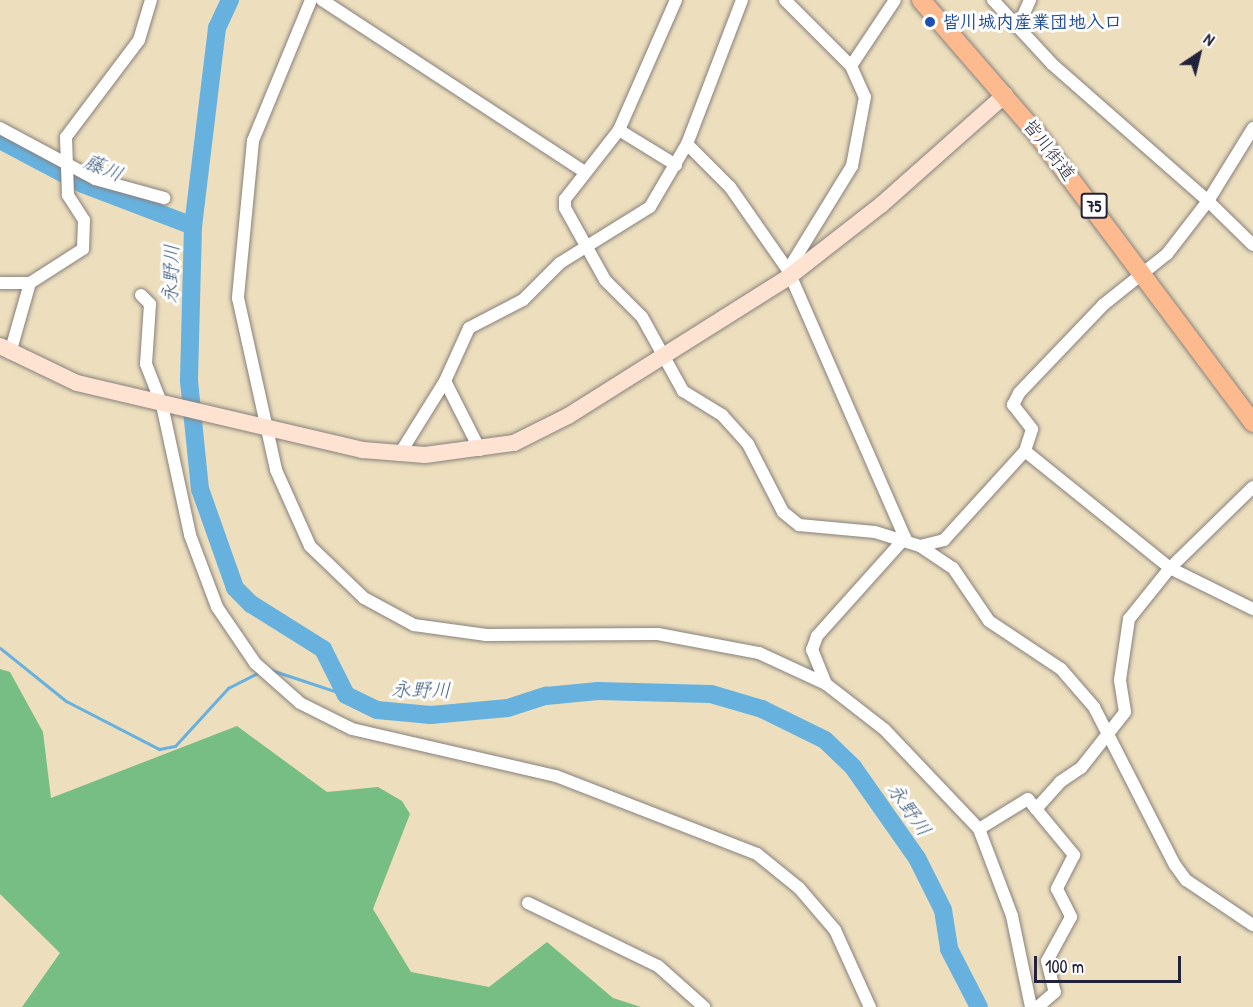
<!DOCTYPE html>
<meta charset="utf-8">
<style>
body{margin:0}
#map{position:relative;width:1253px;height:1007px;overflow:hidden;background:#eddfbe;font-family:"Patrick Hand","Klee One",sans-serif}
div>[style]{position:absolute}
.forest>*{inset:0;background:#77be84}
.stream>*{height:3px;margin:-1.5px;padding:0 1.5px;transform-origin:1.5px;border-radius:1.5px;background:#67b1df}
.river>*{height:18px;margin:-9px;padding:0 9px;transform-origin:9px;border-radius:9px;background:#67b1df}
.roads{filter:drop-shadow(0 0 2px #88807c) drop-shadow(0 0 2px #88807c)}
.street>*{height:12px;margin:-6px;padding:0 6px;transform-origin:6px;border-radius:6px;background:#fff}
.secondary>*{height:16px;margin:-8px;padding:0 8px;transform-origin:8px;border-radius:8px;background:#fee3d2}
.primary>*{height:18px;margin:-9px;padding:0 9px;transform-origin:9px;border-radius:9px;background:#fcba8e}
.dots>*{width:16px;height:16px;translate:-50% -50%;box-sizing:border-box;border:3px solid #fff;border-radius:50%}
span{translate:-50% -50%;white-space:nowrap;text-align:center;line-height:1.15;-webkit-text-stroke:6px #fff;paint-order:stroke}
.shield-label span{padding:2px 4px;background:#fff;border:2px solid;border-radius:4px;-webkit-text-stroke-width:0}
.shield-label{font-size:16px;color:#22223b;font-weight:700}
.transit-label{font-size:18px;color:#164399;font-weight:700}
.left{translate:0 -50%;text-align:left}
.street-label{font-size:18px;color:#22223b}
.water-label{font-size:20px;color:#3e5b7d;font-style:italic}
.north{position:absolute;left:1169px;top:24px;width:60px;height:60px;-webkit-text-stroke:4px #fff;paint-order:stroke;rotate:35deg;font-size:16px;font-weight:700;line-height:24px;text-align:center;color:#22223b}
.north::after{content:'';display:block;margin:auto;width:21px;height:27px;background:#22223b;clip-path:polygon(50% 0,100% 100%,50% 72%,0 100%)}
.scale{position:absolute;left:1034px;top:956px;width:147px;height:27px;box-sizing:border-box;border:3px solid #22223b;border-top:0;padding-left:8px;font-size:18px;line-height:21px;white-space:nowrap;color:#22223b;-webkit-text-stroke:4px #fff;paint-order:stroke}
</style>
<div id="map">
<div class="forest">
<i style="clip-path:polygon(0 669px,10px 672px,43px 732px,51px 798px,237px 726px,327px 792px,378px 787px,402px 801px,410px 814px,373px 909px,411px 972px,489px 987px,547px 942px,613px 998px,641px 1007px,22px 1007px,60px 953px,0 894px)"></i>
</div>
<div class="stream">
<i style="left:0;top:648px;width:85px;rotate:38.8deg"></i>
<i style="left:66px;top:701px;width:105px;rotate:27.3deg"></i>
<i style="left:159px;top:749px;width:16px;rotate:-11deg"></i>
<i style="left:175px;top:746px;width:79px;rotate:-47.6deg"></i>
<i style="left:228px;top:688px;width:35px;rotate:-27deg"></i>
<i style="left:271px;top:670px;width:79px;rotate:18.4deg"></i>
</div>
<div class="river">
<i style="left:230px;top:0;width:31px;rotate:115deg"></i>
<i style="left:217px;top:28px;width:199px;rotate:96.9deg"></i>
<i style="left:193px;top:226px;width:155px;rotate:91.5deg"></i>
<i style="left:189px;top:381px;width:109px;rotate:84.2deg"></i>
<i style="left:200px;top:489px;width:105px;rotate:70.5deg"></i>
<i style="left:235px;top:588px;width:23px;rotate:45deg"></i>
<i style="left:251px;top:604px;width:85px;rotate:32deg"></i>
<i style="left:323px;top:649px;width:51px;rotate:63.4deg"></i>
<i style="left:346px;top:695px;width:34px;rotate:26deg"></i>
<i style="left:377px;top:710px;width:54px;rotate:5.3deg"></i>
<i style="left:431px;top:715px;width:77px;rotate:-5.2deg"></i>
<i style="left:508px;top:708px;width:40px;rotate:-18deg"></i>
<i style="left:546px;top:696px;width:52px;rotate:-5.5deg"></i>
<i style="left:598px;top:691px;width:113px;rotate:1.5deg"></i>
<i style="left:711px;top:694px;width:53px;rotate:16.4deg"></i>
<i style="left:762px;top:709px;width:70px;rotate:26.2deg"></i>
<i style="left:825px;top:740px;width:39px;rotate:44deg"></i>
<i style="left:853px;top:767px;width:111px;rotate:54.9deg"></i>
<i style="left:917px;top:858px;width:58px;rotate:63.4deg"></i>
<i style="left:943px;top:910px;width:39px;rotate:81deg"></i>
<i style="left:949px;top:949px;width:65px;rotate:62.7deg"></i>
<i style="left:0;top:140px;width:94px;rotate:27.9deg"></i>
<i style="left:83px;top:184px;width:118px;rotate:20.9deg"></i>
</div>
<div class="roads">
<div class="street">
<i style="left:311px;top:0;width:152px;rotate:112.4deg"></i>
<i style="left:253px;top:141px;width:158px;rotate:95.5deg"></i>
<i style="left:238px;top:298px;width:176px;rotate:77.5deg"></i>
<i style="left:276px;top:470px;width:83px;rotate:65.9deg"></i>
<i style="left:310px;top:546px;width:75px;rotate:43.9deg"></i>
<i style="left:364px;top:598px;width:57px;rotate:28.4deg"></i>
<i style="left:414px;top:625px;width:73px;rotate:7.9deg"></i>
<i style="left:486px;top:635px;width:172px;rotate:-0.3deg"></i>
<i style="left:658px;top:634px;width:103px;rotate:10.7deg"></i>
<i style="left:759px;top:653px;width:74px;rotate:24.8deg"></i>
<i style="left:826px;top:684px;width:75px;rotate:37.9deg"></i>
<i style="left:885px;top:730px;width:137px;rotate:46.5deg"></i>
<i style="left:979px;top:829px;width:93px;rotate:69.2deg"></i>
<i style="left:1012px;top:916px;width:93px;rotate:78.2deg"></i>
<i style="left:322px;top:0;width:314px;rotate:33.2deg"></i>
<i style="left:676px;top:0;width:142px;rotate:113.7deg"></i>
<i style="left:619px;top:130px;width:88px;rotate:128deg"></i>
<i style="left:565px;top:199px;width:9px;rotate:90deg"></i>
<i style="left:565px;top:208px;width:82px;rotate:60.9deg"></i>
<i style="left:605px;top:280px;width:52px;rotate:45deg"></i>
<i style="left:642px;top:317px;width:85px;rotate:61deg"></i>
<i style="left:683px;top:391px;width:46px;rotate:31.6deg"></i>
<i style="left:722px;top:415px;width:39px;rotate:48deg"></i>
<i style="left:748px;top:444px;width:76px;rotate:62.8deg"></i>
<i style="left:783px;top:512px;width:21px;rotate:39deg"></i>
<i style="left:799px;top:525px;width:76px;rotate:5.3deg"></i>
<i style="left:875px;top:532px;width:47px;rotate:17.3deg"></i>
<i style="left:920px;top:546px;width:40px;rotate:34deg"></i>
<i style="left:953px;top:568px;width:64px;rotate:55.8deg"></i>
<i style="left:989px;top:621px;width:87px;rotate:33.7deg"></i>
<i style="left:1061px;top:669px;width:50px;rotate:49deg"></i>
<i style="left:1094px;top:707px;width:178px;rotate:62.9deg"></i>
<i style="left:1175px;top:865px;width:19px;rotate:54deg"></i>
<i style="left:1186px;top:880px;width:81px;rotate:33.9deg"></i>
<i style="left:785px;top:0;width:93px;rotate:45deg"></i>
<i style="left:851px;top:66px;width:34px;rotate:66deg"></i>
<i style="left:865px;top:97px;width:70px;rotate:100.7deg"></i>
<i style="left:852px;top:166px;width:122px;rotate:121.6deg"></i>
<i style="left:993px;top:0;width:87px;rotate:47.3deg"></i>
<i style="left:1052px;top:64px;width:208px;rotate:41.3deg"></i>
<i style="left:1208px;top:201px;width:86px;rotate:-58.3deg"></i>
<i style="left:1018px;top:27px;width:30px;rotate:-66deg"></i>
<i style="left:851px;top:66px;width:79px;rotate:-56.3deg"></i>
<i style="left:0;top:128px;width:108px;rotate:28.2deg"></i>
<i style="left:95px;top:179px;width:72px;rotate:15.4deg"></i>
<i style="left:619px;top:130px;width:67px;rotate:31.6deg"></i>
<i style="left:687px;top:144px;width:61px;rotate:45deg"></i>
<i style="left:730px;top:187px;width:101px;rotate:55.1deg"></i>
<i style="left:788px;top:270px;width:292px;rotate:66.4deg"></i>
<i style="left:0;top:283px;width:30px"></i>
<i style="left:30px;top:283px;width:63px;rotate:-32.7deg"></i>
<i style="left:83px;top:249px;width:29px;rotate:-88deg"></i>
<i style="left:84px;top:220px;width:30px;rotate:-123deg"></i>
<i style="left:68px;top:195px;width:58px;rotate:-92deg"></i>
<i style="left:66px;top:137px;width:121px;rotate:-53deg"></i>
<i style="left:139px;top:40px;width:42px;rotate:-73.3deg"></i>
<i style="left:141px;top:295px;width:13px;rotate:45deg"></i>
<i style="left:150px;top:304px;width:60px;rotate:93.8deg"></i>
<i style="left:146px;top:364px;width:44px;rotate:68.7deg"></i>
<i style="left:162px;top:405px;width:133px;rotate:77.8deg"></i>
<i style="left:190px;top:535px;width:77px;rotate:69.4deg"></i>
<i style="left:217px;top:607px;width:68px;rotate:55.8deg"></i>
<i style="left:255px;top:663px;width:60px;rotate:41.6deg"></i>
<i style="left:300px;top:703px;width:58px;rotate:26.6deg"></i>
<i style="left:352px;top:729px;width:209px;rotate:13deg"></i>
<i style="left:556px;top:776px;width:216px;rotate:21.2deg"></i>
<i style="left:757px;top:854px;width:54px;rotate:39deg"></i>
<i style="left:799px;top:888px;width:55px;rotate:49.4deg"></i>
<i style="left:835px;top:930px;width:85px;rotate:65.6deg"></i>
<i style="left:10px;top:353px;width:73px;rotate:-74.1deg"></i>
<i style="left:480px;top:450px;width:77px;rotate:-116.9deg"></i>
<i style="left:445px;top:381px;width:58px;rotate:-65.6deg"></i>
<i style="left:469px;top:328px;width:61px;rotate:-27.4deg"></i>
<i style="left:523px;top:300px;width:52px;rotate:-45deg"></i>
<i style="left:560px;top:263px;width:106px;rotate:-31.9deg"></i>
<i style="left:650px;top:207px;width:73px;rotate:-59.6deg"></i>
<i style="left:687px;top:144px;width:154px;rotate:-69.1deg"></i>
<i style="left:1025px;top:451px;width:186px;rotate:38.9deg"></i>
<i style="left:1170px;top:568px;width:93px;rotate:26.3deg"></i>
<i style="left:399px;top:455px;width:87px;rotate:-58.1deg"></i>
<i style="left:920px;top:546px;width:25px;rotate:-14deg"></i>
<i style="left:944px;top:540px;width:120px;rotate:-47.7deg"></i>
<i style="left:1025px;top:451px;width:23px;rotate:-72deg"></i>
<i style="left:1032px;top:429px;width:31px;rotate:-128deg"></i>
<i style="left:1013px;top:405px;width:13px;rotate:-63deg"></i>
<i style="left:1019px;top:393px;width:122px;rotate:-46.3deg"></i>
<i style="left:1103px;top:305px;width:82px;rotate:-38.6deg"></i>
<i style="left:1167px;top:254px;width:67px;rotate:-52.3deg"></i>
<i style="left:1208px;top:201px;width:63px;rotate:44.4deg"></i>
<i style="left:826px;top:684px;width:37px;rotate:-112deg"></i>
<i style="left:812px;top:650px;width:15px;rotate:-70deg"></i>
<i style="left:817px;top:636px;width:132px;rotate:-48.1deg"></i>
<i style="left:1036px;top:809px;width:60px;rotate:50.4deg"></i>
<i style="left:1074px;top:855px;width:38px;rotate:117deg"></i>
<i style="left:1057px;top:889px;width:31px;rotate:63deg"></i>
<i style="left:1071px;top:917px;width:50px;rotate:118.6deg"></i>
<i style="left:1047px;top:961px;width:32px;rotate:76deg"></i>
<i style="left:1055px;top:992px;width:23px;rotate:139deg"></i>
<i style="left:979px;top:829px;width:57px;rotate:-31.5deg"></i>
<i style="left:1028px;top:799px;width:13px;rotate:51deg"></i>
<i style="left:1036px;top:809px;width:36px;rotate:-48deg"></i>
<i style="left:1060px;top:782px;width:25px;rotate:-34deg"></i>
<i style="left:1081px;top:768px;width:71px;rotate:-51.8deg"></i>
<i style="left:1125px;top:712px;width:32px;rotate:-99deg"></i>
<i style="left:1120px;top:680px;width:62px;rotate:-81.6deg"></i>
<i style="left:1129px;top:619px;width:65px;rotate:-51.2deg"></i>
<i style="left:1170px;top:568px;width:116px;rotate:-44.3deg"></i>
<i style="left:528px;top:903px;width:144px;rotate:25.9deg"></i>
<i style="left:658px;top:966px;width:62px;rotate:41.7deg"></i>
</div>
<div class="secondary">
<i style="left:0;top:346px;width:85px;rotate:25.7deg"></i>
<i style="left:77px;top:383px;width:294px;rotate:13.2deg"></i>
<i style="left:363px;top:450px;width:62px;rotate:4.6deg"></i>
<i style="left:425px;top:455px;width:90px;rotate:-7.7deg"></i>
<i style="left:514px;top:443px;width:60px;rotate:-26.6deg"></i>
<i style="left:568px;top:416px;width:262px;rotate:-32.2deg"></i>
<i style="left:790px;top:276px;width:115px;rotate:-38deg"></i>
<i style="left:881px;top:205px;width:166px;rotate:-41.6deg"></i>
</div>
<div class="primary">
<i style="left:921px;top:0;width:177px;rotate:49.1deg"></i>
<i style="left:1037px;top:134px;width:361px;rotate:53.2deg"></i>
</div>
</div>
<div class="dots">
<i style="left:930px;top:22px;background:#1a4fb4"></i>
</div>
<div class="shield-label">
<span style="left:1094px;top:206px">75</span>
</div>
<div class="transit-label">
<span class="left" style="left:942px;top:22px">皆川城内産業団地入口</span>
</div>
<div class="street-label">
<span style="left:1049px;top:150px;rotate:52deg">皆川街道</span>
</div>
<div class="water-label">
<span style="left:104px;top:167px;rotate:23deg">藤川</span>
<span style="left:170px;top:274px;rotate:-88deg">永野川</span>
<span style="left:421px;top:689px;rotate:1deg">永野川</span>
<span style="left:910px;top:809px;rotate:55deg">永野川</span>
</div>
<div class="north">N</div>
<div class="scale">100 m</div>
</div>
